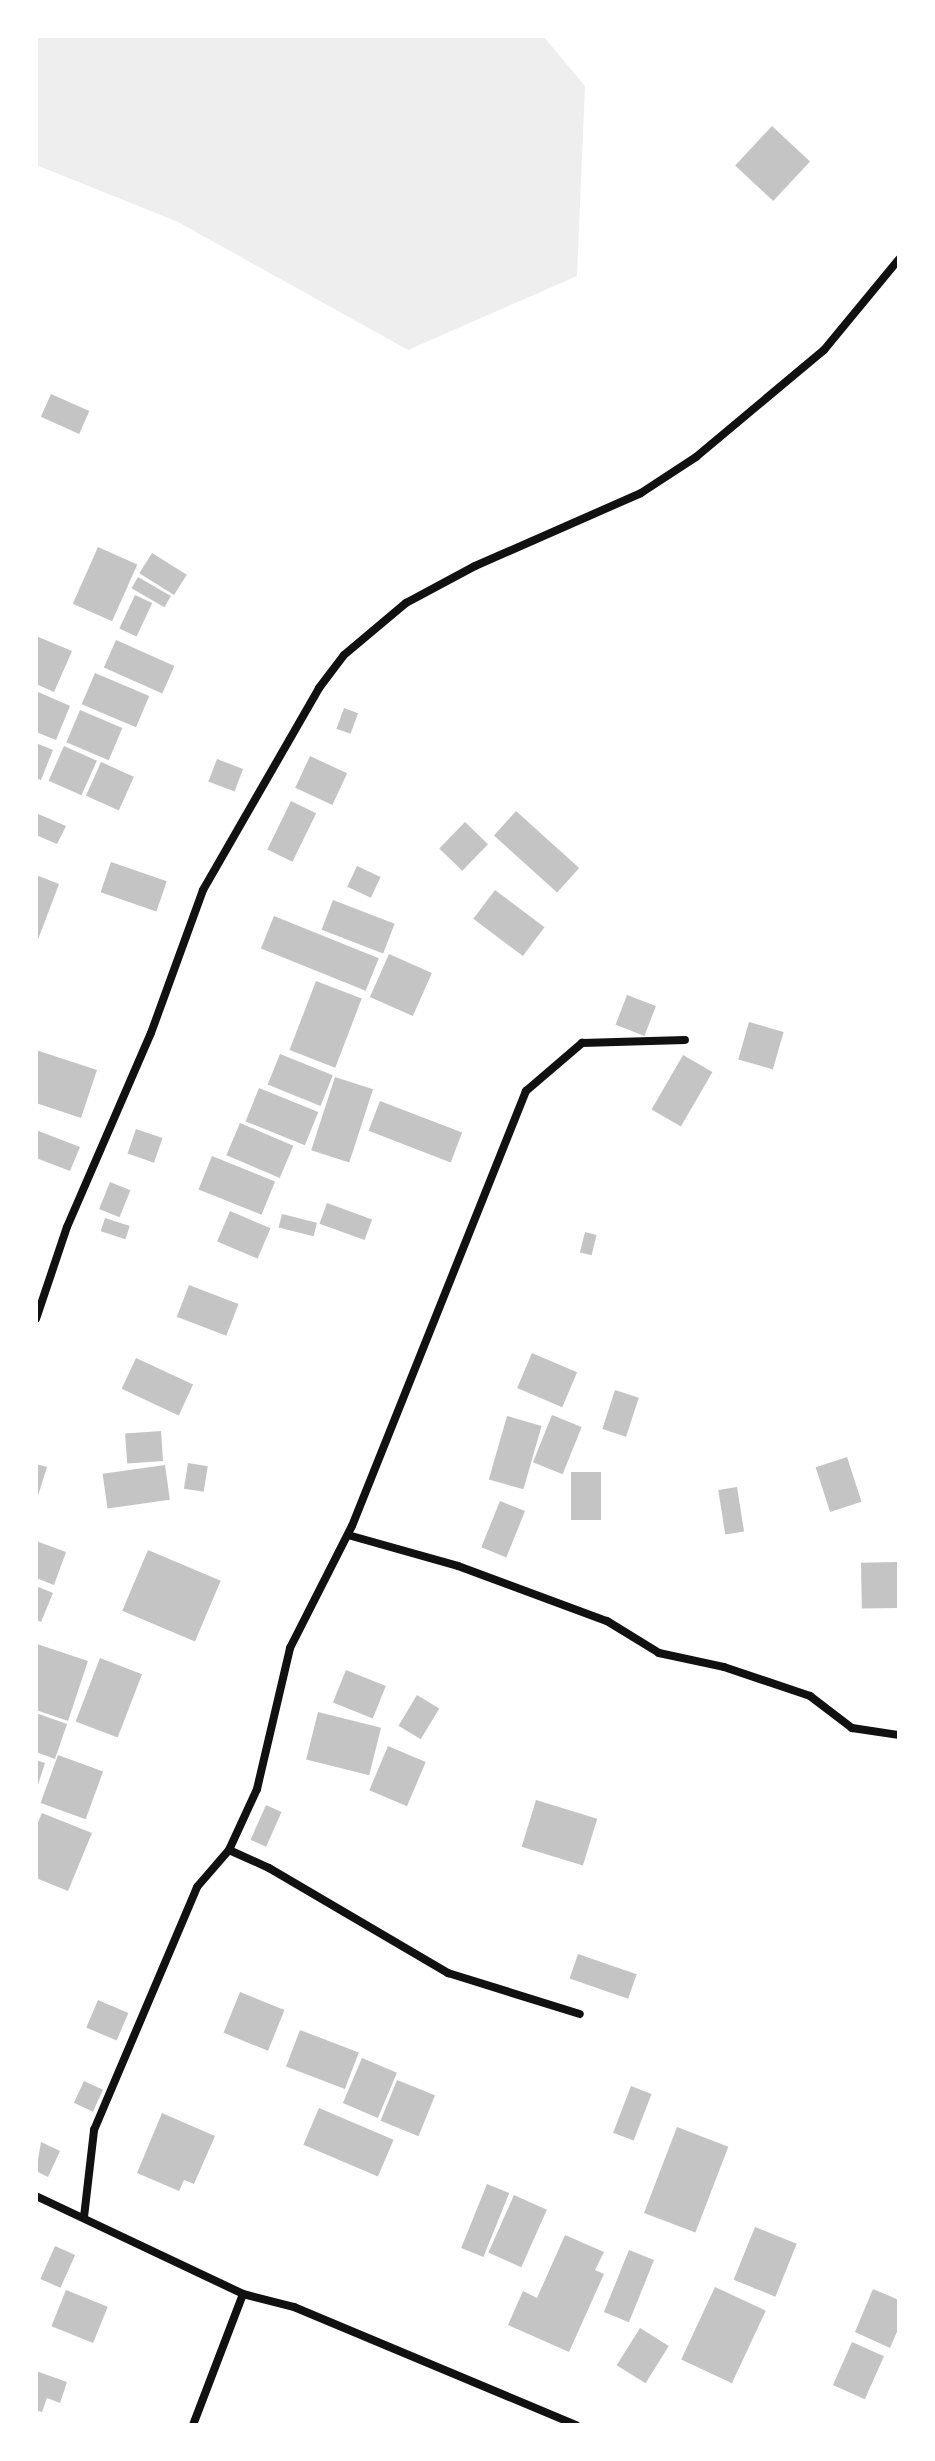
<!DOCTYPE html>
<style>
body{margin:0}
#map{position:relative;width:935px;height:2461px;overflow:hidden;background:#fff;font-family:"Asap Condensed",sans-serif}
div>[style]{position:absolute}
.green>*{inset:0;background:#eee}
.building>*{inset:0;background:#c4c4c4;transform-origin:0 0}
.minor>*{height:8px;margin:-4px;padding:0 4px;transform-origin:4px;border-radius:4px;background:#111}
span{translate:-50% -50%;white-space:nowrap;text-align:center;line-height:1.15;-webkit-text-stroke:6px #fff;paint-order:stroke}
.frame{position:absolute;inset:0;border:38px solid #fff;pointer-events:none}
</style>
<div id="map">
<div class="green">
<i style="clip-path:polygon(36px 36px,543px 36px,585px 86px,577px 276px,408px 350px,178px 222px,36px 165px)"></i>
</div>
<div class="building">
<i style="left:772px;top:126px;width:52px;height:54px;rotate:43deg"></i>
<i style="left:51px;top:394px;width:42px;height:25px;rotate:24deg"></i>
<i style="left:98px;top:547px;width:43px;height:62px;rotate:24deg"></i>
<i style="left:152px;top:553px;width:41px;height:24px;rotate:32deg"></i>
<i style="left:138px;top:577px;width:38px;height:13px;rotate:30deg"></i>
<i style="left:135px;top:595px;width:19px;height:37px;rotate:25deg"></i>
<i style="clip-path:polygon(36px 636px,72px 651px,54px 692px,36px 684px)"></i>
<i style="left:116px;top:640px;width:64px;height:30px;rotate:24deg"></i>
<i style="left:95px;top:673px;width:59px;height:34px;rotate:23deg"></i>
<i style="clip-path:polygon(36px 691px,70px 706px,56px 740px,36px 732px)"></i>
<i style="left:344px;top:708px;width:15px;height:22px;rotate:20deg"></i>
<i style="left:80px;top:710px;width:46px;height:35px;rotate:23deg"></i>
<i style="clip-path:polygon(36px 743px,53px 750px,41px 780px,36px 778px)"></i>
<i style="left:64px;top:746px;width:36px;height:38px;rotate:24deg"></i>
<i style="left:310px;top:756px;width:41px;height:35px;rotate:25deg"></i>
<i style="left:217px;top:759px;width:28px;height:24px;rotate:21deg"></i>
<i style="left:101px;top:762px;width:36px;height:37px;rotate:24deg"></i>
<i style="left:291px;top:801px;width:28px;height:54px;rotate:26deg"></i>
<i style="left:516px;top:811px;width:85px;height:33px;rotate:42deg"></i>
<i style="clip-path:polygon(36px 813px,66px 826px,57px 844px,36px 835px)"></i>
<i style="left:465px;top:822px;width:32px;height:37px;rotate:44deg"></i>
<i style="left:111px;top:862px;width:59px;height:32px;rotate:19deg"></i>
<i style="left:357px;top:866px;width:26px;height:23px;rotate:25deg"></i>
<i style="clip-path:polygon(36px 875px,59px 884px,36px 945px)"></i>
<i style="left:495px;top:890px;width:62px;height:36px;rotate:37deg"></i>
<i style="left:333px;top:900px;width:66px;height:32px;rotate:21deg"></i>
<i style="left:274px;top:916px;width:113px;height:35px;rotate:22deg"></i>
<i style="left:389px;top:954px;width:47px;height:47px;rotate:24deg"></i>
<i style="left:316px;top:981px;width:49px;height:74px;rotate:21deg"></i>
<i style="left:627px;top:995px;width:31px;height:32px;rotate:21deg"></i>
<i style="left:749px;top:1022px;width:36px;height:39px;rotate:16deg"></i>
<i style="clip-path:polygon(36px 1050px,97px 1070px,81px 1118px,36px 1103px)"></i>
<i style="left:280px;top:1054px;width:57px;height:33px;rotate:22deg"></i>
<i style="left:683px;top:1055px;width:34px;height:63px;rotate:30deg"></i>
<i style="left:335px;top:1077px;width:40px;height:77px;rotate:18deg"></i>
<i style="left:259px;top:1088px;width:64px;height:36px;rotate:22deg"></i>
<i style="left:380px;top:1101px;width:88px;height:32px;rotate:21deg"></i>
<i style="left:240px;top:1123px;width:58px;height:35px;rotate:23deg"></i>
<i style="left:136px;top:1129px;width:28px;height:26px;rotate:19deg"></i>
<i style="clip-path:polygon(36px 1130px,80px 1147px,70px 1171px,36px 1158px)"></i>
<i style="left:212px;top:1156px;width:68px;height:36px;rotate:22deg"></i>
<i style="left:110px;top:1182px;width:22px;height:29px;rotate:22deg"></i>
<i style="left:327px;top:1203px;width:48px;height:22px;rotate:20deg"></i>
<i style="left:230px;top:1211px;width:44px;height:33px;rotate:23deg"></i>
<i style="left:282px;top:1214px;width:36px;height:14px;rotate:14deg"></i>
<i style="left:105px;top:1218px;width:26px;height:14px;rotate:18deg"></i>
<i style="left:585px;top:1232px;width:12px;height:21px;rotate:14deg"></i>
<i style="left:189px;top:1285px;width:53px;height:34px;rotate:21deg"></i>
<i style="left:532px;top:1353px;width:49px;height:38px;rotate:23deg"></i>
<i style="left:136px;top:1358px;width:63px;height:34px;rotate:25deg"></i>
<i style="left:615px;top:1390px;width:25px;height:41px;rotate:18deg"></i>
<i style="left:552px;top:1415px;width:32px;height:51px;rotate:22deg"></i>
<i style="left:507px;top:1416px;width:36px;height:66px;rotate:16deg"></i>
<i style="left:161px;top:1431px;width:30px;height:36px;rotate:86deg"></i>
<i style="left:847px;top:1457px;width:47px;height:33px;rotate:72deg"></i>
<i style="left:188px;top:1463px;width:20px;height:26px;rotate:9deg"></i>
<i style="clip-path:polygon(36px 1464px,47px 1467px,37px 1499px,36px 1499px)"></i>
<i style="left:165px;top:1465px;width:35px;height:63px;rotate:82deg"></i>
<i style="left:571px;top:1472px;width:30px;height:48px"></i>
<i style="left:737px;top:1487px;width:45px;height:19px;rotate:81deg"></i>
<i style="left:500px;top:1501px;width:27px;height:50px;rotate:22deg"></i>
<i style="clip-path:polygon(36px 1541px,66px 1552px,54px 1585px,36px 1578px)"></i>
<i style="left:148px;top:1550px;width:79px;height:66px;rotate:23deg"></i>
<i style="left:897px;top:1562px;width:46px;height:36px;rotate:89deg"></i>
<i style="clip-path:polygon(36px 1586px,53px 1593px,41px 1622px,36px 1620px)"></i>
<i style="clip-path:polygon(37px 1644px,88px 1661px,68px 1721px,36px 1710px)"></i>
<i style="left:100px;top:1658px;width:45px;height:68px;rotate:21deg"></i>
<i style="left:346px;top:1670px;width:43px;height:35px;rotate:22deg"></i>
<i style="left:417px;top:1695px;width:26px;height:36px;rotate:31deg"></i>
<i style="left:318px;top:1712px;width:65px;height:49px;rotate:14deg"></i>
<i style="clip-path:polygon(36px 1713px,67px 1724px,55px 1759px,36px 1752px)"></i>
<i style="left:388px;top:1746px;width:41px;height:48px;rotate:23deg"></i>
<i style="left:58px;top:1755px;width:48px;height:51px;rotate:20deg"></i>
<i style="clip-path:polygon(36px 1760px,45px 1763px,37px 1788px,36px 1788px)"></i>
<i style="left:536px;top:1800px;width:64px;height:49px;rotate:17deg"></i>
<i style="left:266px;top:1805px;width:17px;height:38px;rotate:24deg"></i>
<i style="clip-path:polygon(42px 1813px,92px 1833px,68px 1891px,36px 1878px,36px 1827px)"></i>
<i style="left:578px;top:1954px;width:62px;height:26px;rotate:19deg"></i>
<i style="left:240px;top:1992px;width:48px;height:44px;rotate:22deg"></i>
<i style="left:98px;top:2000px;width:33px;height:30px;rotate:23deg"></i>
<i style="left:300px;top:2030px;width:63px;height:39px;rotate:21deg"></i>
<i style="left:362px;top:2058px;width:38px;height:49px;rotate:23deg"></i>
<i style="left:397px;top:2080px;width:41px;height:44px;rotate:22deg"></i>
<i style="left:84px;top:2081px;width:21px;height:24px;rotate:25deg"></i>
<i style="left:631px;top:2086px;width:22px;height:50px;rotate:21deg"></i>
<i style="left:319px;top:2108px;width:81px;height:40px;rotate:23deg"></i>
<i style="clip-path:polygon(162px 2113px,215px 2136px,194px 2184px,184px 2180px,179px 2191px,137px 2173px)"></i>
<i style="left:677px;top:2127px;width:55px;height:92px;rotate:21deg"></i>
<i style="clip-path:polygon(41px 2142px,60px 2151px,48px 2177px,36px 2171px)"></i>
<i style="left:487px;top:2184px;width:24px;height:69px;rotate:22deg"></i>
<i style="left:514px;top:2195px;width:36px;height:63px;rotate:24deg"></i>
<i style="left:755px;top:2227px;width:45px;height:57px;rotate:22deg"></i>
<i style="clip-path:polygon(565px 2235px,604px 2252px,595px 2270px,604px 2274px,569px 2352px,508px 2325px,523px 2291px,537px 2298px)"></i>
<i style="left:55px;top:2246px;width:22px;height:36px;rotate:24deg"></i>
<i style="left:629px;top:2250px;width:27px;height:67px;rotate:22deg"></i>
<i style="left:715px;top:2287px;width:56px;height:80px;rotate:25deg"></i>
<i style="clip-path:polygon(873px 2289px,899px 2300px,899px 2327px,890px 2348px,855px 2332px)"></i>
<i style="left:66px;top:2290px;width:45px;height:39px;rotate:22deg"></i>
<i style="left:640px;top:2328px;width:34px;height:44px;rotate:32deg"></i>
<i style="left:852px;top:2342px;width:35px;height:47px;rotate:24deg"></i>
<i style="clip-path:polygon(36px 2371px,67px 2382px,60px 2403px,47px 2398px,42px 2412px,36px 2410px)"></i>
</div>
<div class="minor">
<i style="left:36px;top:1319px;width:97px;rotate:-71.4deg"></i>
<i style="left:67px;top:1227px;width:211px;rotate:-66.6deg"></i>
<i style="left:151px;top:1033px;width:152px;rotate:-70deg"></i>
<i style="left:203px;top:890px;width:233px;rotate:-60.1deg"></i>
<i style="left:319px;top:688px;width:41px;rotate:-52.9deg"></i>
<i style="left:344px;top:655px;width:81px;rotate:-40deg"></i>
<i style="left:406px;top:603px;width:78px;rotate:-28.2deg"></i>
<i style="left:475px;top:566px;width:181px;rotate:-23.7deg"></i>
<i style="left:641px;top:493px;width:66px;rotate:-33.2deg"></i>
<i style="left:696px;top:457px;width:167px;rotate:-39.9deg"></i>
<i style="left:824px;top:350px;width:118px;rotate:-50.5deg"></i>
<i style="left:348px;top:1535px;width:114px;rotate:15.7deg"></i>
<i style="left:458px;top:1566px;width:159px;rotate:20.3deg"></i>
<i style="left:607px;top:1621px;width:61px;rotate:31.6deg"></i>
<i style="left:659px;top:1653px;width:66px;rotate:12.2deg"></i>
<i style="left:724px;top:1667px;width:91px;rotate:18.6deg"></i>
<i style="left:810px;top:1696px;width:53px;rotate:37.3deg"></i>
<i style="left:852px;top:1728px;width:48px;rotate:8.5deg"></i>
<i style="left:229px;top:1850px;width:44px;rotate:24.2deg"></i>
<i style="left:269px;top:1868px;width:208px;rotate:30.4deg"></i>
<i style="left:448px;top:1973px;width:138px;rotate:17.3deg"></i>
<i style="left:36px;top:2196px;width:229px;rotate:25.3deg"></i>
<i style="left:243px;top:2294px;width:53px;rotate:14.3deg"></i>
<i style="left:294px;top:2307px;width:306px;rotate:22.7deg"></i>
<i style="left:84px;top:2217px;width:88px;rotate:-83.4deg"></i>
<i style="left:94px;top:2130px;width:264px;rotate:-67deg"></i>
<i style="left:197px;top:1887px;width:49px;rotate:-49.1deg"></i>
<i style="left:229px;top:1850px;width:67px;rotate:-65.3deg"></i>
<i style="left:257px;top:1789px;width:145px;rotate:-76.8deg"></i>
<i style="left:290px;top:1648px;width:137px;rotate:-63.1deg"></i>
<i style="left:352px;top:1526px;width:469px;rotate:-68.2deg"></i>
<i style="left:526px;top:1091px;width:74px;rotate:-40.6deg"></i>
<i style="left:582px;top:1043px;width:103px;rotate:-1.7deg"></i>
<i style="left:193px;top:2425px;width:140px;rotate:-69.1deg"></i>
</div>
<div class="frame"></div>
</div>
